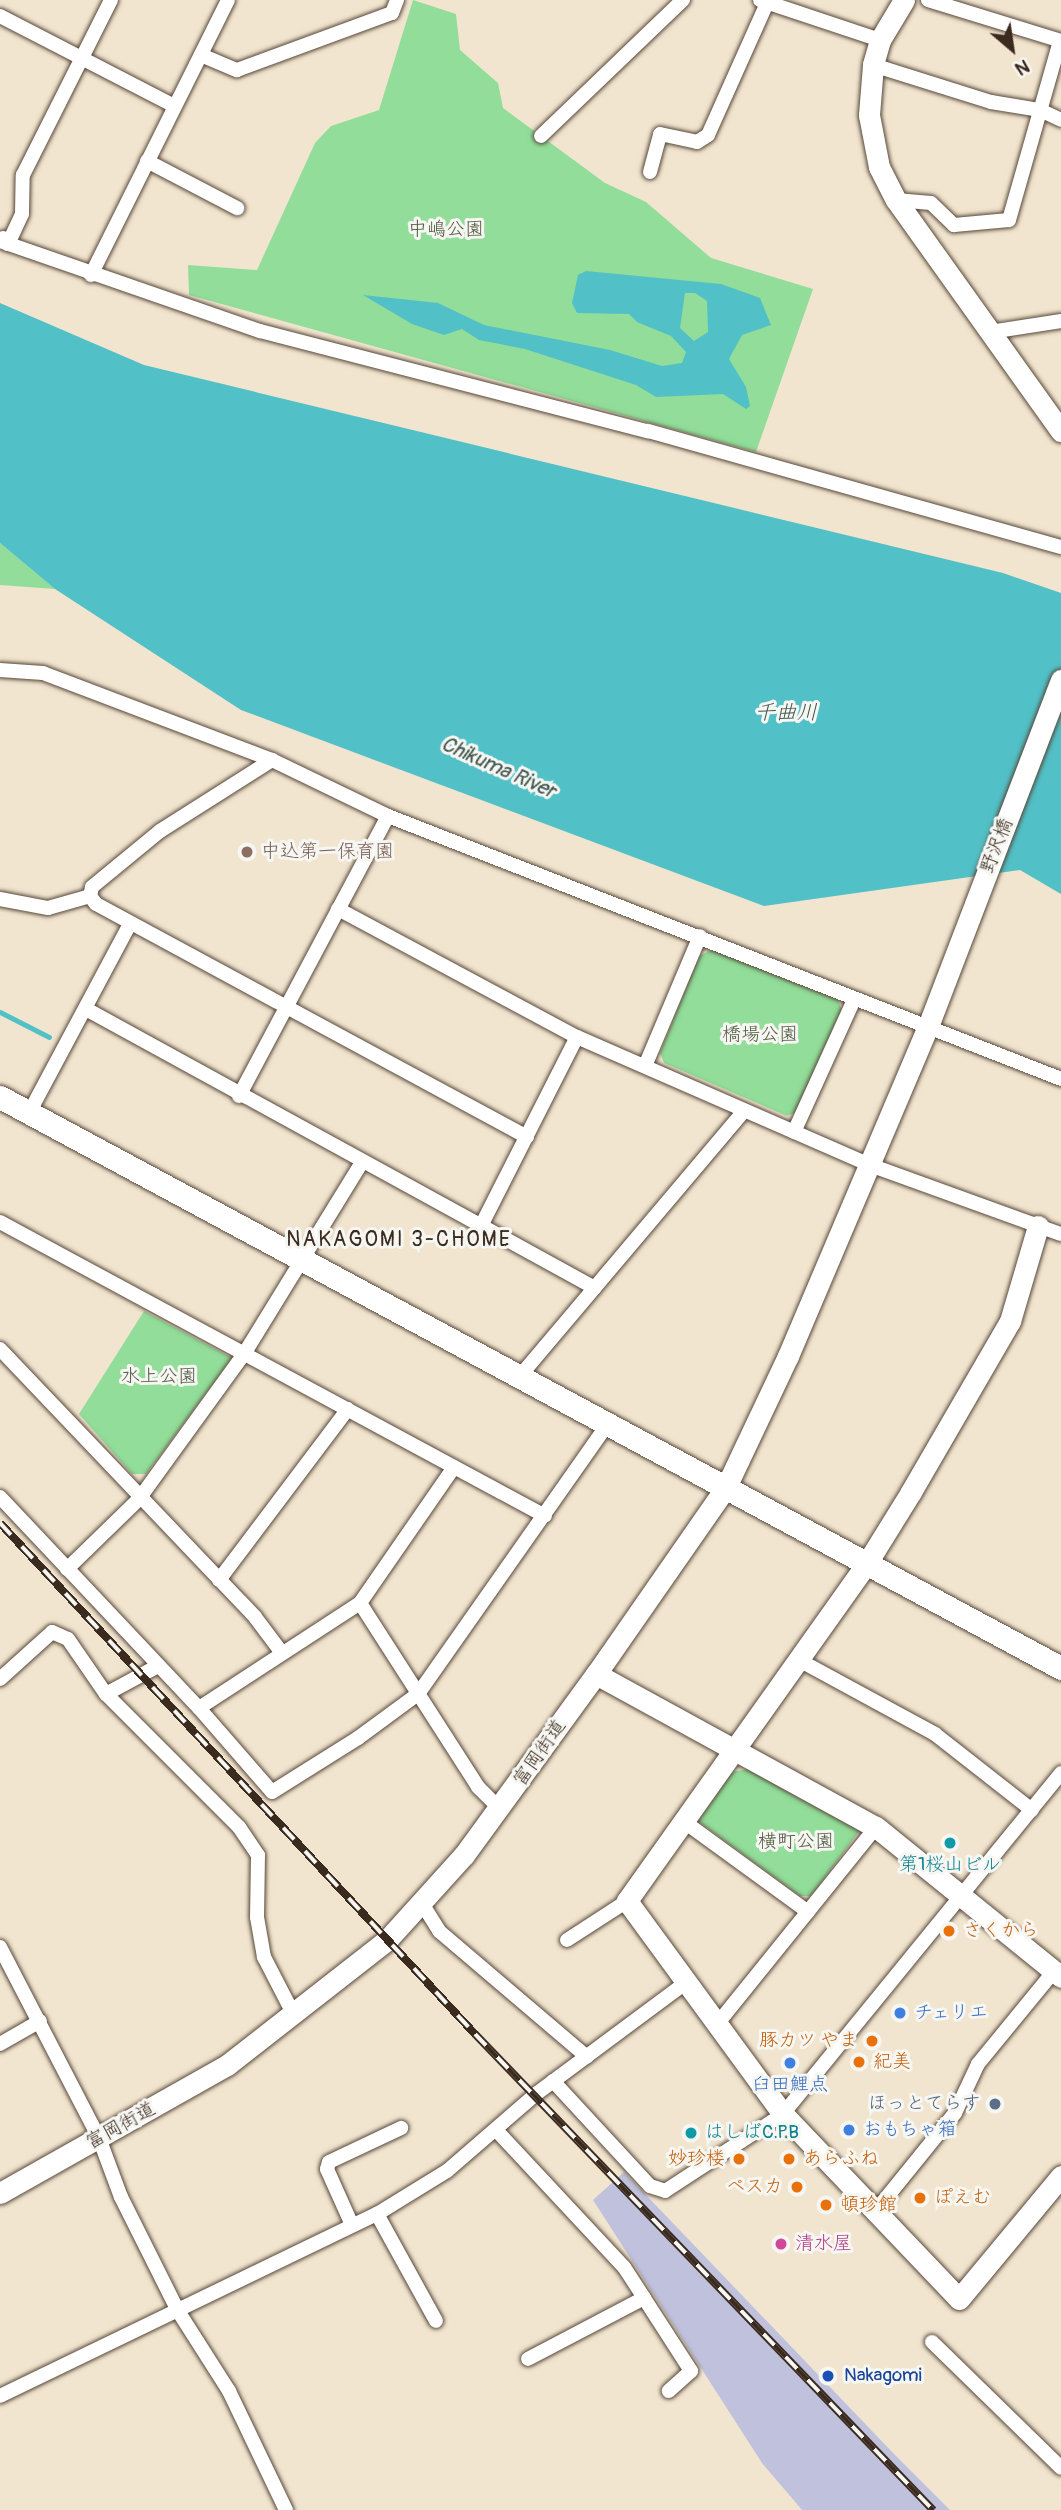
<!DOCTYPE html>
<meta charset="utf-8">
<style>
body{margin:0}
#map{position:relative;width:1061px;height:2510px;overflow:hidden;background:#f2e5cf;font-family:Pangolin,"Klee One",sans-serif}
div>[style]{position:absolute}
.industrial>*{inset:0;background:#c0c2dd}
.green>*{inset:0;background:#91dd99}
.water>*{inset:0;background:#52c0c7}
.stream>*{height:5px;margin:-2.5px;padding:0 2.5px;transform-origin:2.5px;border-radius:2.5px;background:#52c0c7}
.roads{filter:drop-shadow(0 0 2px #564639) drop-shadow(0 0 2px #564639)}
.street>*{height:14px;margin:-7px;padding:0 7px;transform-origin:7px;border-radius:7px;background:#fff}
.secondary>*{height:21px;margin:-10.5px;padding:0 10.5px;transform-origin:10.5px;border-radius:10.5px;background:#fff}
.primary>*{height:23px;margin:-11.5px;padding:0 11.5px;transform-origin:11.5px;border-radius:11.5px;background:#fff}
.rail>*{height:8px;margin-top:-4px;transform-origin:0;background:repeating-linear-gradient(90deg,#f6f6f2 0 16px,#3b2a1e 0 32px);box-sizing:border-box;border-block:2px solid #3b2a1e}
.dots>*{width:19px;height:19px;translate:-50% -50%;box-sizing:border-box;border:4px solid #f6f6f2;border-radius:50%}
span{translate:-50% -50%;white-space:nowrap;text-align:center;line-height:1.15;-webkit-text-stroke:6px #f6f6f2;paint-order:stroke}
.park-label{font-size:19px;color:#50573d}
.street-label{font-size:19px;color:#3b2a1e}
.education-label{font-size:19px;color:#785e54}
.left{translate:0 -50%;text-align:left}
.culture-label{font-size:19px;color:#0d838f}
.food-label{font-size:19px;color:#c56008}
.right{translate:-100% -50%;text-align:right}
.shop-label{font-size:19px;color:#366cbe}
.service-label{font-size:19px;color:#4e5e75}
.hotel-label{font-size:19px;color:#b23c85}
.transit-label{font-size:19px;color:#164399}
.water-label{font-size:21px;color:#425751;font-style:italic}
.neighbourhood-label{font-size:21px;color:#3b2a1e;letter-spacing:2px}
.north{position:absolute;left:977px;top:14px;width:70px;height:70px;-webkit-text-stroke:5px #f6f6f2;paint-order:stroke;rotate:151deg;font-size:19px;font-weight:700;line-height:28px;text-align:center;color:#3b2a1e}
.north::after{content:'';display:block;margin:auto;width:24px;height:32px;background:#3b2a1e;clip-path:polygon(50% 0,100% 100%,50% 72%,0 100%)}
</style>
<div id="map">
<div class="industrial">
<i style="clip-path:polygon(624px 2172px,895px 2455px,950px 2510px,802px 2510px,762px 2463px,593px 2200px)"></i>
</div>
<div class="green">
<i style="clip-path:polygon(413px 0,456px 14px,460px 50px,498px 83px,503px 108px,605px 183px,646px 202px,711px 258px,813px 289px,756px 452px,189px 295px,188px 265px,257px 270px,315px 143px,331px 126px,379px 110px)"></i>
<i style="clip-path:polygon(0 543px,55px 589px,0 585px)"></i>
<i style="clip-path:polygon(713px 949px,838px 998px,842px 1013px,796px 1112px,787px 1116px,664px 1063px,660px 1053px,699px 956px)"></i>
<i style="clip-path:polygon(144px 1311px,232px 1358px,146px 1474px,132px 1474px,79px 1414px)"></i>
<i style="clip-path:polygon(748px 1769px,861px 1829px,811px 1896px,800px 1896px,698px 1821px,732px 1772px)"></i>
</div>
<div class="water">
<i style="clip-path:polygon(evenodd,586px 271px,721px 284px,760px 298px,771px 325px,742px 335px,729px 359px,746px 387px,750px 406px,746px 409px,723px 394px,656px 397px,636px 385px,525px 349px,479px 340px,462px 329px,444px 335px,412px 324px,363px 295px,438px 303px,484px 325px,610px 350px,662px 366px,682px 363px,686px 352px,671px 336px,637px 322px,629px 314px,577px 313px,572px 303px,578px 275px,586px 271px,685px 293px,695px 293px,707px 301px,708px 332px,694px 341px,680px 328px,685px 293px)"></i>
<i style="clip-path:polygon(0 303px,144px 365px,1003px 573px,1061px 593px,1061px 894px,1020px 870px,764px 906px,241px 710px,55px 589px,0 543px)"></i>
</div>
<div class="stream">
<i style="left:0;top:1012px;width:55px;rotate:27deg"></i>
</div>
<div class="roads">
<div class="street">
<i style="left:760px;top:0;width:126px;rotate:18.4deg"></i>
<i style="left:928px;top:0;width:139px;rotate:17.1deg"></i>
<i style="left:0;top:16px;width:196px;rotate:27.3deg"></i>
<i style="left:201px;top:55px;width:39px;rotate:23deg"></i>
<i style="left:237px;top:70px;width:165px;rotate:-20.2deg"></i>
<i style="left:392px;top:13px;width:14px;rotate:-69deg"></i>
<i style="left:873px;top:65px;width:124px;rotate:17.4deg"></i>
<i style="left:991px;top:102px;width:50px;rotate:9.3deg"></i>
<i style="left:1040px;top:110px;width:23px;rotate:25deg"></i>
<i style="left:541px;top:136px;width:197px;rotate:-43.8deg"></i>
<i style="left:147px;top:161px;width:102px;rotate:27.6deg"></i>
<i style="left:650px;top:172px;width:39px;rotate:-75deg"></i>
<i style="left:660px;top:134px;width:38px;rotate:12deg"></i>
<i style="left:697px;top:142px;width:13px;rotate:-32deg"></i>
<i style="left:708px;top:135px;width:145px;rotate:-65.9deg"></i>
<i style="left:896px;top:200px;width:35px;rotate:5deg"></i>
<i style="left:931px;top:203px;width:32px;rotate:44deg"></i>
<i style="left:954px;top:225px;width:55px;rotate:-5.2deg"></i>
<i style="left:1009px;top:220px;width:186px;rotate:-74.1deg"></i>
<i style="left:3px;top:238px;width:8px;rotate:50deg"></i>
<i style="left:8px;top:244px;width:33px;rotate:-65deg"></i>
<i style="left:22px;top:214px;width:39px;rotate:-89deg"></i>
<i style="left:23px;top:175px;width:196px;rotate:-63.3deg"></i>
<i style="left:0;top:241px;width:275px;rotate:19.1deg"></i>
<i style="left:260px;top:331px;width:401px;rotate:14.5deg"></i>
<i style="left:648px;top:431px;width:429px;rotate:15.7deg"></i>
<i style="left:91px;top:275px;width:307px;rotate:-63.5deg"></i>
<i style="left:990px;top:332px;width:72px;rotate:-8.8deg"></i>
<i style="left:0;top:670px;width:43px;rotate:4deg"></i>
<i style="left:43px;top:673px;width:245px;rotate:20.8deg"></i>
<i style="left:0;top:899px;width:49px;rotate:10.6deg"></i>
<i style="left:48px;top:908px;width:44px;rotate:-15.9deg"></i>
<i style="left:338px;top:909px;width:271px;rotate:28.2deg"></i>
<i style="left:577px;top:1037px;width:320px;rotate:23.6deg"></i>
<i style="left:870px;top:1165px;width:203px;rotate:19.9deg"></i>
<i style="left:86px;top:1009px;width:580px;rotate:28.73deg"></i>
<i style="left:645px;top:1066px;width:141px;rotate:-67.1deg"></i>
<i style="left:239px;top:1096px;width:317px;rotate:-62deg"></i>
<i style="left:29px;top:1113px;width:214px;rotate:-61.9deg"></i>
<i style="left:794px;top:1132px;width:145px;rotate:-65.6deg"></i>
<i style="left:527px;top:1137px;width:490px;rotate:-151.6deg"></i>
<i style="left:96px;top:904px;width:10px;rotate:-127deg"></i>
<i style="left:90px;top:896px;width:9px;rotate:-77deg"></i>
<i style="left:92px;top:887px;width:88px;rotate:-39.5deg"></i>
<i style="left:160px;top:831px;width:133px;rotate:-32.4deg"></i>
<i style="left:272px;top:760px;width:129px;rotate:25.8deg"></i>
<i style="left:388px;top:816px;width:723px;rotate:21.34deg"></i>
<i style="left:0;top:1222px;width:619px;rotate:28.34deg"></i>
<i style="left:481px;top:1226px;width:212px;rotate:-63.1deg"></i>
<i style="left:0;top:1349px;width:370px;rotate:46.4deg"></i>
<i style="left:255px;top:1617px;width:45px;rotate:53.1deg"></i>
<i style="left:520px;top:1376px;width:347px;rotate:-49.8deg"></i>
<i style="left:0;top:1497px;width:290px;rotate:46.7deg"></i>
<i style="left:199px;top:1708px;width:192px;rotate:-33.1deg"></i>
<i style="left:360px;top:1603px;width:165px;rotate:-55.3deg"></i>
<i style="left:67px;top:1569px;width:100px;rotate:-44.2deg"></i>
<i style="left:139px;top:1499px;width:179px;rotate:-54.1deg"></i>
<i style="left:244px;top:1354px;width:225px;rotate:-58.4deg"></i>
<i style="left:219px;top:1580px;width:214px;rotate:-53deg"></i>
<i style="left:360px;top:1603px;width:219px;rotate:57.3deg"></i>
<i style="left:478px;top:1787px;width:31px;rotate:45deg"></i>
<i style="left:797px;top:1659px;width:157px;rotate:28.5deg"></i>
<i style="left:935px;top:1734px;width:123px;rotate:38.1deg"></i>
<i style="left:0;top:1679px;width:70px;rotate:-42.1deg"></i>
<i style="left:52px;top:1632px;width:17px;rotate:24deg"></i>
<i style="left:68px;top:1639px;width:67px;rotate:55.4deg"></i>
<i style="left:106px;top:1694px;width:188px;rotate:45deg"></i>
<i style="left:239px;top:1827px;width:34px;rotate:56deg"></i>
<i style="left:258px;top:1855px;width:62px;rotate:90.9deg"></i>
<i style="left:257px;top:1917px;width:41px;rotate:80.1deg"></i>
<i style="left:264px;top:1957px;width:65px;rotate:62.7deg"></i>
<i style="left:106px;top:1694px;width:59px;rotate:-28.3deg"></i>
<i style="left:199px;top:1708px;width:111px;rotate:49deg"></i>
<i style="left:272px;top:1792px;width:102px;rotate:-32.1deg"></i>
<i style="left:358px;top:1738px;width:74px;rotate:-36.3deg"></i>
<i style="left:418px;top:1694px;width:330px;rotate:-54.9deg"></i>
<i style="left:686px;top:1823px;width:151px;rotate:36.1deg"></i>
<i style="left:423px;top:1905px;width:31px;rotate:58deg"></i>
<i style="left:439px;top:1931px;width:194px;rotate:40.4deg"></i>
<i style="left:567px;top:1940px;width:72px;rotate:-33deg"></i>
<i style="left:0;top:1947px;width:215px;rotate:62.6deg"></i>
<i style="left:99px;top:2138px;width:63px;rotate:69.6deg"></i>
<i style="left:121px;top:2197px;width:127px;rotate:63.4deg"></i>
<i style="left:178px;top:2311px;width:95px;rotate:57.5deg"></i>
<i style="left:229px;top:2391px;width:132px;rotate:64.4deg"></i>
<i style="left:718px;top:2023px;width:252px;rotate:-51.1deg"></i>
<i style="left:0;top:2044px;width:46px;rotate:-29.9deg"></i>
<i style="left:553px;top:2081px;width:143px;rotate:47.3deg"></i>
<i style="left:650px;top:2186px;width:16px;rotate:18deg"></i>
<i style="left:665px;top:2191px;width:141px;rotate:-33.1deg"></i>
<i style="left:783px;top:2114px;width:440px;rotate:-50.8deg"></i>
<i style="left:497px;top:2131px;width:186px;rotate:47deg"></i>
<i style="left:624px;top:2267px;width:37px;rotate:57deg"></i>
<i style="left:644px;top:2298px;width:131px;rotate:152.3deg"></i>
<i style="left:874px;top:2213px;width:129px;rotate:-51deg"></i>
<i style="left:955px;top:2113px;width:54px;rotate:-64.9deg"></i>
<i style="left:978px;top:2064px;width:120px;rotate:-50.7deg"></i>
<i style="left:377px;top:2214px;width:122px;rotate:61.1deg"></i>
<i style="left:352px;top:2225px;width:61px;rotate:-114.1deg"></i>
<i style="left:327px;top:2169px;width:7px;rotate:-74deg"></i>
<i style="left:329px;top:2162px;width:80px;rotate:-25.3deg"></i>
<i style="left:644px;top:2298px;width:87px;rotate:57.2deg"></i>
<i style="left:691px;top:2371px;width:30px;rotate:138deg"></i>
<i style="left:932px;top:2342px;width:180px;rotate:44.3deg"></i>
<i style="left:0;top:2396px;width:419px;rotate:-25.8deg"></i>
<i style="left:377px;top:2214px;width:82px;rotate:-31.6deg"></i>
<i style="left:447px;top:2171px;width:118px;rotate:-40.9deg"></i>
<i style="left:536px;top:2094px;width:188px;rotate:-36.6deg"></i>
</div>
<div class="secondary">
<i style="left:904px;top:0;width:47px;rotate:121deg"></i>
<i style="left:880px;top:40px;width:26px;rotate:106deg"></i>
<i style="left:873px;top:65px;width:50px;rotate:94.6deg"></i>
<i style="left:869px;top:115px;width:53px;rotate:79.1deg"></i>
<i style="left:879px;top:167px;width:37px;rotate:63deg"></i>
<i style="left:896px;top:200px;width:284px;rotate:54.5deg"></i>
<i style="left:1038px;top:1226px;width:99px;rotate:106.4deg"></i>
<i style="left:1010px;top:1321px;width:198px;rotate:120.1deg"></i>
<i style="left:911px;top:1492px;width:84px;rotate:121.8deg"></i>
<i style="left:867px;top:1563px;width:415px;rotate:125.4deg"></i>
<i style="left:627px;top:1901px;width:264px;rotate:53.8deg"></i>
<i style="left:783px;top:2114px;width:255px;rotate:46.4deg"></i>
<i style="left:959px;top:2299px;width:160px;rotate:-50.3deg"></i>
<i style="left:596px;top:1674px;width:319px;rotate:28.7deg"></i>
<i style="left:876px;top:1827px;width:238px;rotate:39deg"></i>
<i style="left:0;top:2193px;width:261px;rotate:-29.4deg"></i>
<i style="left:227px;top:2065px;width:204px;rotate:-38deg"></i>
<i style="left:388px;top:1939px;width:113px;rotate:-47.9deg"></i>
<i style="left:464px;top:1855px;width:224px;rotate:-53.9deg"></i>
<i style="left:596px;top:1674px;width:228px;rotate:-55.2deg"></i>
<i style="left:726px;top:1487px;width:145px;rotate:-64.7deg"></i>
<i style="left:788px;top:1356px;width:355px;rotate:-67deg"></i>
<i style="left:927px;top:1029px;width:374px;rotate:-69deg"></i>
</div>
<div class="primary">
<i style="left:0;top:1097px;width:1205px;rotate:28.29deg"></i>
</div>
</div>
<div class="rail">
<i style="left:0;top:1523px;width:698px;rotate:47.09deg"></i>
<i style="left:475px;top:2034px;width:661px;rotate:46.1deg"></i>
</div>
<div class="dots">
<i style="left:247px;top:852px;background:#8d6e63"></i>
<i style="left:950px;top:1843px;background:#0f9aa8"></i>
<i style="left:949px;top:1931px;background:#e8710a"></i>
<i style="left:900px;top:2013px;background:#3f7fe0"></i>
<i style="left:872px;top:2041px;background:#e8710a"></i>
<i style="left:859px;top:2062px;background:#e8710a"></i>
<i style="left:790px;top:2063px;background:#3f7fe0"></i>
<i style="left:995px;top:2104px;background:#5c6f8a"></i>
<i style="left:849px;top:2130px;background:#3f7fe0"></i>
<i style="left:691px;top:2133px;background:#0f9aa8"></i>
<i style="left:739px;top:2159px;background:#e8710a"></i>
<i style="left:789px;top:2159px;background:#e8710a"></i>
<i style="left:797px;top:2187px;background:#e8710a"></i>
<i style="left:920px;top:2198px;background:#e8710a"></i>
<i style="left:826px;top:2205px;background:#e8710a"></i>
<i style="left:781px;top:2244px;background:#d1479c"></i>
<i style="left:828px;top:2376px;background:#1a4fb4"></i>
</div>
<div class="park-label">
<span style="left:446px;top:230px">中嶋公園</span>
<span style="left:760px;top:1035px">橋場公園</span>
<span style="left:159px;top:1377px">水上公園</span>
<span style="left:796px;top:1842px">横町公園</span>
</div>
<div class="street-label">
<span style="left:997px;top:846px;rotate:-69deg">野沢橋</span>
<span style="left:540px;top:1753px;rotate:-55deg">富岡街道</span>
<span style="left:121px;top:2126px;rotate:-29deg">富岡街道</span>
</div>
<div class="education-label">
<span class="left" style="left:261px;top:852px">中込第一保育園</span>
</div>
<div class="culture-label">
<span style="left:950px;top:1865px">第1桜山ビル</span>
<span class="left" style="left:705px;top:2133px">はしばC.P.B</span>
</div>
<div class="food-label">
<span class="left" style="left:963px;top:1931px">さくから</span>
<span class="right" style="left:858px;top:2041px">豚カツ やま</span>
<span class="left" style="left:873px;top:2062px">紀美</span>
<span class="right" style="left:725px;top:2159px">妙珍楼</span>
<span class="left" style="left:803px;top:2159px">あらふね</span>
<span class="right" style="left:783px;top:2187px">ペスカ</span>
<span class="left" style="left:934px;top:2198px">ぽえむ</span>
<span class="left" style="left:840px;top:2205px">頓珍館</span>
</div>
<div class="shop-label">
<span class="left" style="left:914px;top:2013px">チェリエ</span>
<span style="left:790px;top:2085px">臼田鯉点</span>
<span class="left" style="left:863px;top:2130px">おもちゃ箱</span>
</div>
<div class="service-label">
<span class="right" style="left:981px;top:2104px">ほっとてらす</span>
</div>
<div class="hotel-label">
<span class="left" style="left:795px;top:2244px">清水屋</span>
</div>
<div class="transit-label">
<span class="left" style="left:844px;top:2376px">Nakagomi</span>
</div>
<div class="water-label">
<span style="left:786px;top:713px">千曲川</span>
<span style="left:498px;top:768px;rotate:24deg">Chikuma River</span>
</div>
<div class="neighbourhood-label">
<span style="left:399px;top:1240px">NAKAGOMI 3-CHOME</span>
</div>
<div class="north">N</div>
</div>
